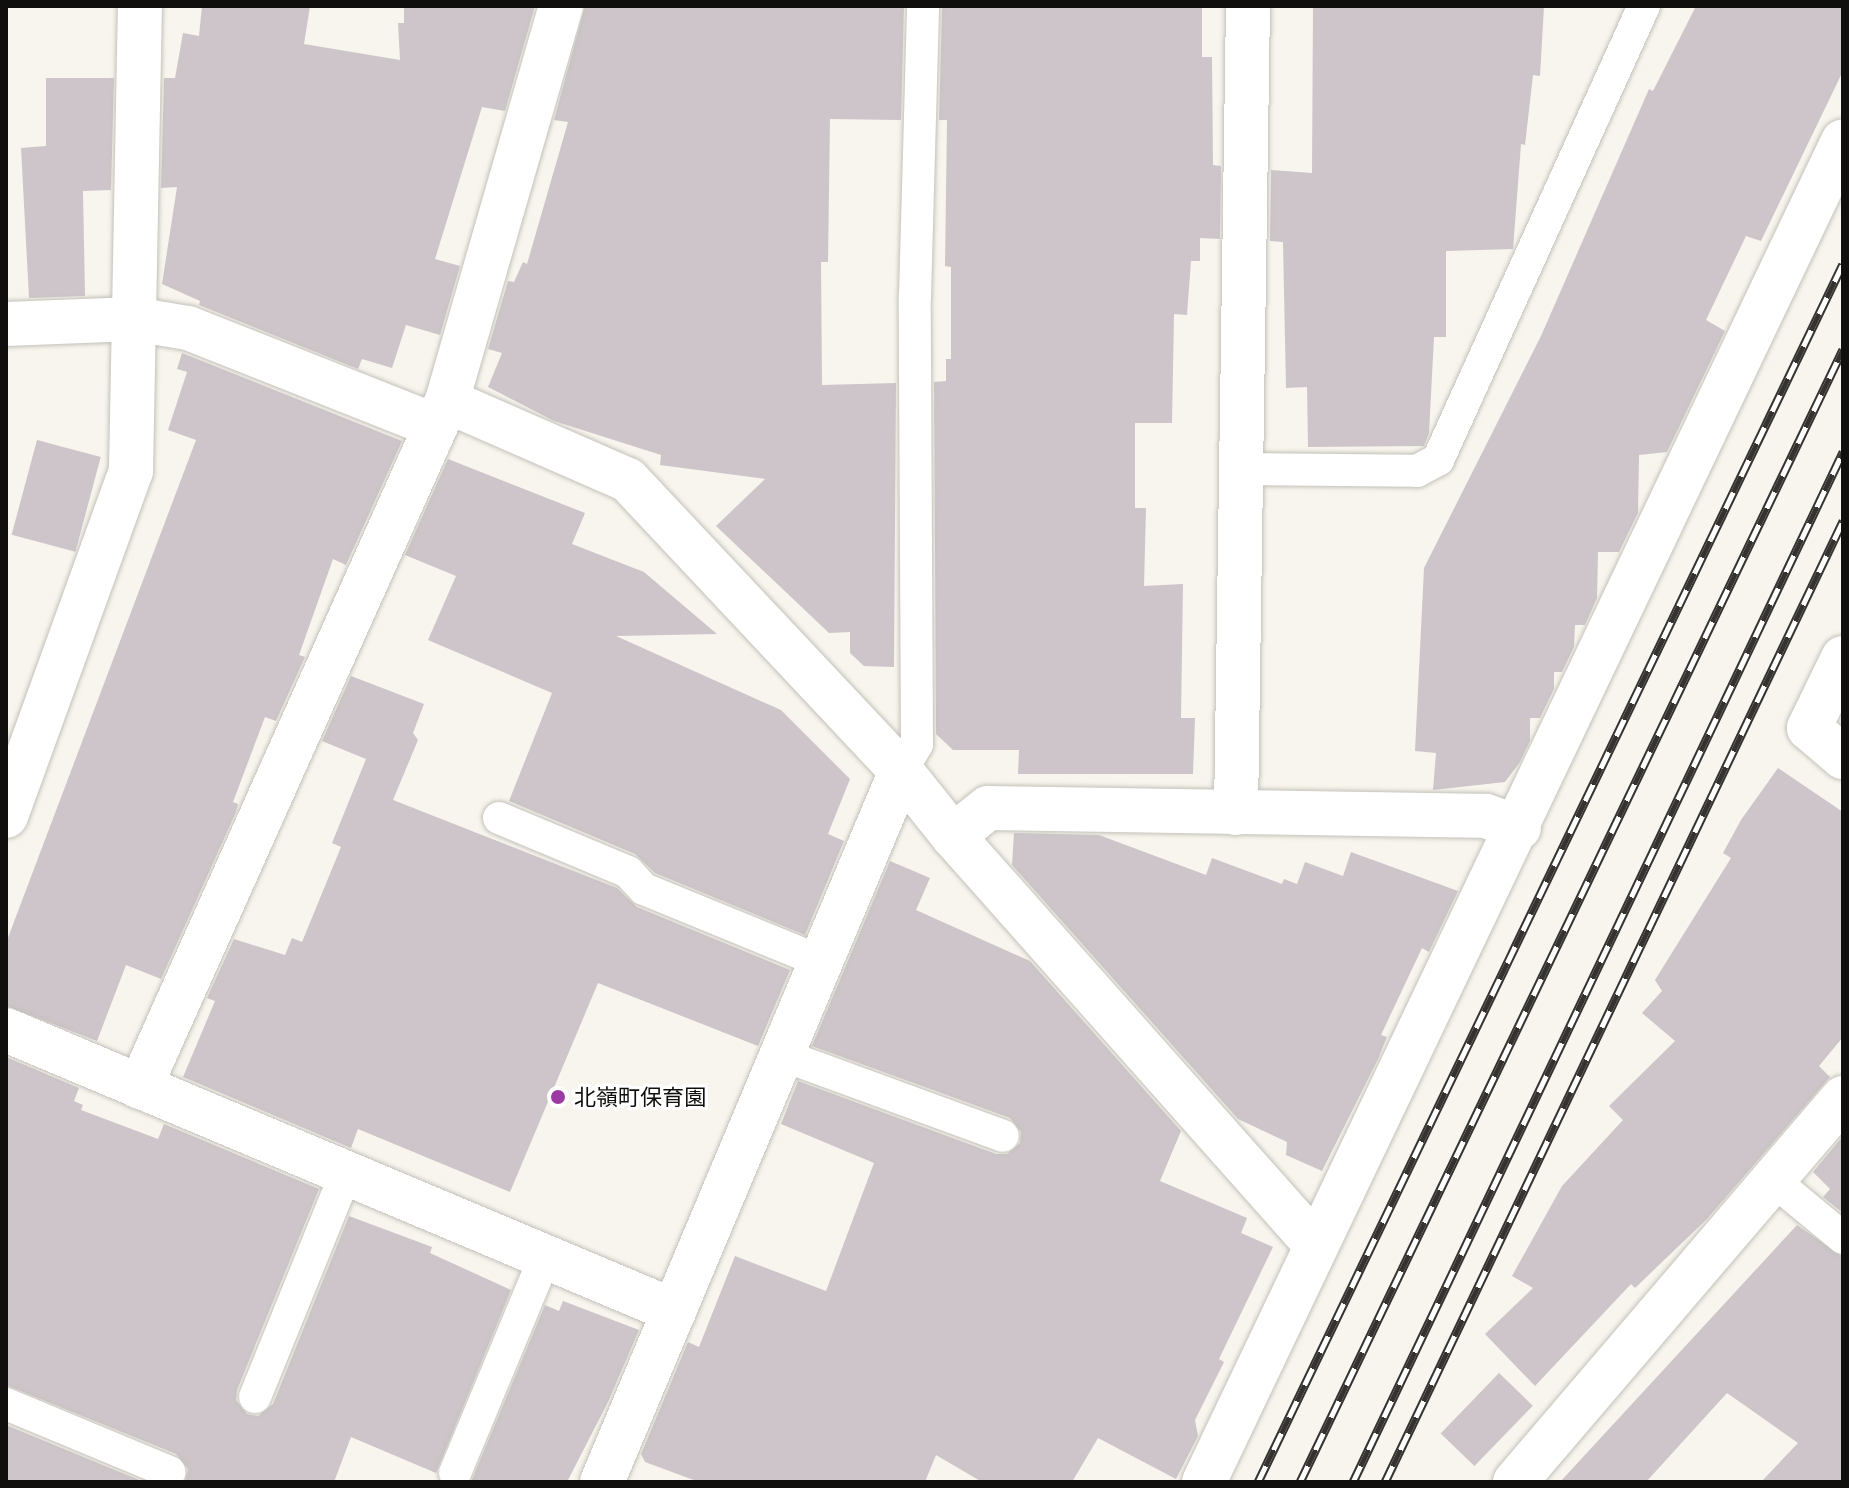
<!DOCTYPE html>
<meta charset="utf-8">
<style>
body{margin:0}
#map{position:relative;width:1849px;height:1488px;overflow:hidden;background:#f7f5ed;font-family:Lato,"Noto Sans JP",sans-serif}
div>[style]{position:absolute}
.building>*{inset:0;background:#cdc5c9;transform-origin:0 0}
.roads{filter:drop-shadow(0 0 2px #c3c1ba) drop-shadow(0 0 2px #c3c1ba)}
.service>*{height:32px;margin:-16px;padding:0 16px;transform-origin:16px;border-radius:16px;background:#fff}
.minor>*{height:44px;margin:-22px;padding:0 22px;transform-origin:22px;border-radius:22px;background:#fff}
.rail>*{height:9px;margin-top:-4.5px;transform-origin:0;background:repeating-linear-gradient(90deg,#fff 0 18px,#343330 0 36px);box-sizing:border-box;border-block:2px solid #343330}
.dots>*{width:22px;height:22px;translate:-50% -50%;box-sizing:border-box;border:4px solid #fff;border-radius:50%}
span{translate:-50% -50%;white-space:nowrap;text-align:center;line-height:1.15;-webkit-text-stroke:6px #fff;paint-order:stroke}
.poi-label{font-size:22px;color:#100f0d}
.left{translate:0 -50%;text-align:left}
.frame{position:absolute;inset:0;border:8px solid #100f0d;pointer-events:none}
</style>
<div id="map">
<div class="building">
<i style="clip-path:polygon(202px 6px,310px 6px,304px 44px,400px 60px,398px 23px,404px 23px,404px 6px,535px 6px,505px 111px,482px 107px,435px 259px,460px 266px,440px 335px,406px 325px,392px 368px,362px 359px,358px 369px,199px 305px,200px 301px,162px 284px,177px 187px,161px 188px,164px 78px,175px 78px,183px 33px,199px 36px)"></i>
<i style="clip-path:polygon(585px 6px,904px 7px,901px 120px,830px 119px,828px 262px,821px 262px,822px 385px,896px 383px,894px 667px,864px 666px,850px 653px,850px 632px,829px 633px,716px 526px,765px 479px,660px 465px,661px 455px,554px 421px,488px 387px,502px 353px,488px 349px,508px 281px,514px 282px,523px 262px,527px 264px,568px 122px,554px 120px)"></i>
<i style="clip-path:polygon(1202px 6px,1202px 57px,1212px 57px,1213px 165px,1221px 166px,1220px 239px,1200px 238px,1200px 261px,1191px 261px,1187px 315px,1174px 314px,1172px 423px,1135px 423px,1135px 508px,1146px 508px,1144px 586px,1183px 584px,1181px 718px,1195px 718px,1193px 774px,1018px 774px,1019px 750px,953px 750px,936px 734px,934px 382px,946px 381px,946px 359px,951px 359px,951px 267px,945px 266px,947px 120px,939px 120px,942px 8px)"></i>
<i style="clip-path:polygon(1313px 6px,1544px 6px,1540px 76px,1533px 75px,1525px 145px,1521px 144px,1513px 249px,1446px 251px,1446px 337px,1434px 337px,1429px 433px,1424px 446px,1308px 447px,1307px 387px,1286px 388px,1283px 242px,1270px 241px,1271px 170px,1312px 173px)"></i>
<i style="clip-path:polygon(1696px 6px,1843px 6px,1843px 71px,1761px 241px,1746px 236px,1706px 320px,1725px 331px,1667px 452px,1639px 455px,1638px 513px,1619px 552px,1598px 552px,1597px 598px,1585px 625px,1575px 625px,1574px 647px,1562px 672px,1554px 672px,1554px 689px,1540px 718px,1530px 718px,1530px 741px,1520px 762px,1505px 782px,1433px 790px,1436px 753px,1415px 751px,1424px 568px,1541px 336px,1649px 89px,1653px 91px)"></i>
<i style="clip-path:polygon(46px 78px,114px 78px,111px 190px,83px 191px,85px 296px,29px 298px,21px 148px,46px 146px)"></i>
<i style="clip-path:polygon(182px 353px,402px 441px,346px 565px,333px 559px,299px 655px,305px 657px,276px 721px,265px 717px,233px 802px,238px 804px,236px 812px,161px 979px,126px 965px,97px 1041px,6px 1006px,6px 943px,196px 440px,168px 430px,187px 372px,177px 369px)"></i>
<i style="left:37px;top:440px;width:66px;height:98px;rotate:15deg"></i>
<i style="clip-path:polygon(448px 459px,585px 513px,572px 544px,644px 572px,717px 634px,616px 636px,781px 710px,850px 779px,828px 834px,844px 841px,805px 935px,655px 873px,635px 854px,509px 801px,552px 693px,428px 640px,456px 576px,405px 555px)"></i>
<i style="clip-path:polygon(351px 676px,424px 704px,413px 733px,418px 740px,393px 800px,617px 888px,637px 907px,790px 970px,758px 1046px,598px 983px,510px 1192px,358px 1129px,351px 1148px,183px 1077px,215px 1001px,207px 998px,234px 939px,285px 955px,292px 938px,302px 942px,341px 847px,332px 843px,366px 759px,322px 741px)"></i>
<i style="clip-path:polygon(1778px 768px,1843px 812px,1843px 1037px,1819px 1066px,1830px 1077px,1707px 1219px,1635px 1288px,1631px 1284px,1535px 1386px,1485px 1334px,1533px 1288px,1512px 1276px,1562px 1186px,1623px 1120px,1609px 1106px,1675px 1041px,1642px 1013px,1662px 991px,1655px 980px,1731px 858px,1723px 853px,1741px 820px)"></i>
<i style="clip-path:polygon(1014px 833px,1099px 835px,1206px 875px,1212px 858px,1282px 884px,1284px 879px,1297px 884px,1305px 862px,1343px 876px,1351px 852px,1458px 891px,1429px 952px,1422px 948px,1381px 1035px,1387px 1037px,1378px 1059px,1322px 1171px,1286px 1155px,1287px 1142px,1238px 1119px,1012px 865px)"></i>
<i style="clip-path:polygon(890px 861px,930px 878px,916px 910px,1030px 961px,1181px 1131px,1160px 1181px,1247px 1218px,1241px 1233px,1273px 1247px,1219px 1359px,1224px 1362px,1195px 1420px,1198px 1436px,1176px 1479px,1098px 1438px,1072px 1482px,982px 1482px,936px 1455px,925px 1482px,699px 1482px,645px 1462px,641px 1454px,688px 1342px,699px 1347px,735px 1256px,826px 1291px,874px 1163px,781px 1124px,798px 1081px,996px 1154px,1007px 1154px,1020px 1143px,1021px 1132px,1010px 1118px,812px 1046px)"></i>
<i style="clip-path:polygon(6px 1057px,79px 1088px,74px 1101px,83px 1105px,81px 1110px,158px 1139px,164px 1124px,319px 1189px,237px 1390px,236px 1400px,247px 1414px,258px 1416px,273px 1404px,349px 1216px,432px 1247px,430px 1253px,511px 1290px,436px 1473px,351px 1437px,334px 1482px,185px 1482px,188px 1469px,176px 1454px,6px 1385px)"></i>
<i style="clip-path:polygon(1843px 1136px,1843px 1213px,1823px 1197px,1830px 1189px,1813px 1172px)"></i>
<i style="clip-path:polygon(1797px 1225px,1843px 1257px,1843px 1482px,1761px 1482px,1798px 1443px,1727px 1393px,1646px 1482px,1560px 1482px)"></i>
<i style="clip-path:polygon(563px 1301px,639px 1330px,608px 1402px,567px 1482px,471px 1482px,545px 1305px,559px 1311px)"></i>
<i style="left:1499px;top:1373px;width:47px;height:84px;rotate:44deg"></i>
<i style="clip-path:polygon(6px 1425px,144px 1482px,6px 1482px)"></i>
</div>
<div class="roads">
<div class="service">
<i style="left:1239px;top:469px;width:178px;rotate:0.6deg"></i>
<i style="left:1417px;top:471px;width:24px;rotate:-28deg"></i>
<i style="left:1438px;top:460px;width:499px;rotate:-65.6deg"></i>
<i style="left:901px;top:771px;width:31px;rotate:-59deg"></i>
<i style="left:917px;top:744px;width:448px;rotate:-90.3deg"></i>
<i style="left:915px;top:296px;width:290px;rotate:-88.4deg"></i>
<i style="left:499px;top:818px;width:140px;rotate:22.7deg"></i>
<i style="left:628px;top:872px;width:23px;rotate:47deg"></i>
<i style="left:644px;top:889px;width:192px;rotate:22.3deg"></i>
<i style="left:782px;top:1055px;width:235px;rotate:20.1deg"></i>
<i style="left:1773px;top:1180px;width:91px;rotate:39.6deg"></i>
<i style="left:255px;top:1397px;width:242px;rotate:-67.9deg"></i>
<i style="left:6px;top:1404px;width:177px;rotate:22.6deg"></i>
<i style="left:169px;top:1472px;width:11px;rotate:112deg"></i>
<i style="left:455px;top:1473px;width:234px;rotate:-67.4deg"></i>
</div>
<div class="minor">
<i style="left:6px;top:324px;width:128px;rotate:-2.2deg"></i>
<i style="left:134px;top:319px;width:55px;rotate:9.5deg"></i>
<i style="left:188px;top:328px;width:266px;rotate:21.6deg"></i>
<i style="left:447px;top:401px;width:197px;rotate:23.6deg"></i>
<i style="left:628px;top:480px;width:399px;rotate:46.8deg"></i>
<i style="left:901px;top:771px;width:83px;rotate:51.3deg"></i>
<i style="left:953px;top:836px;width:547px;rotate:48.41deg"></i>
<i style="left:1843px;top:658px;width:78px;rotate:115.9deg"></i>
<i style="left:1809px;top:728px;width:45px;rotate:40.5deg"></i>
<i style="left:1236px;top:813px;width:807px;rotate:-89.15deg"></i>
<i style="left:6px;top:816px;width:367px;rotate:-70.1deg"></i>
<i style="left:131px;top:471px;width:465px;rotate:-88.9deg"></i>
<i style="left:953px;top:836px;width:45px;rotate:-38.7deg"></i>
<i style="left:988px;top:808px;width:498px;rotate:0.9deg"></i>
<i style="left:1486px;top:816px;width:35px;rotate:20deg"></i>
<i style="left:6px;top:1030px;width:725px;rotate:22.81deg"></i>
<i style="left:140px;top:1087px;width:752px;rotate:-65.89deg"></i>
<i style="left:447px;top:401px;width:411px;rotate:-73.9deg"></i>
<i style="left:602px;top:1482px;width:771px;rotate:-67.19deg"></i>
<i style="left:1204px;top:1482px;width:1485px;rotate:-64.52deg"></i>
<i style="left:1515px;top:1482px;width:505px;rotate:-49.5deg"></i>
</div>
</div>
<div class="rail">
<i style="left:1258px;top:1482px;width:1351px;rotate:-64.35deg"></i>
<i style="left:1300px;top:1482px;width:1256px;rotate:-64.39deg"></i>
<i style="left:1353px;top:1482px;width:1141px;rotate:-64.56deg"></i>
<i style="left:1385px;top:1482px;width:1065px;rotate:-64.52deg"></i>
</div>
<div class="dots">
<i style="left:558px;top:1097px;background:#9b3aa2"></i>
</div>
<div class="poi-label">
<span class="left" style="left:574px;top:1097px">北嶺町保育園</span>
</div>
<div class="frame"></div>
</div>
